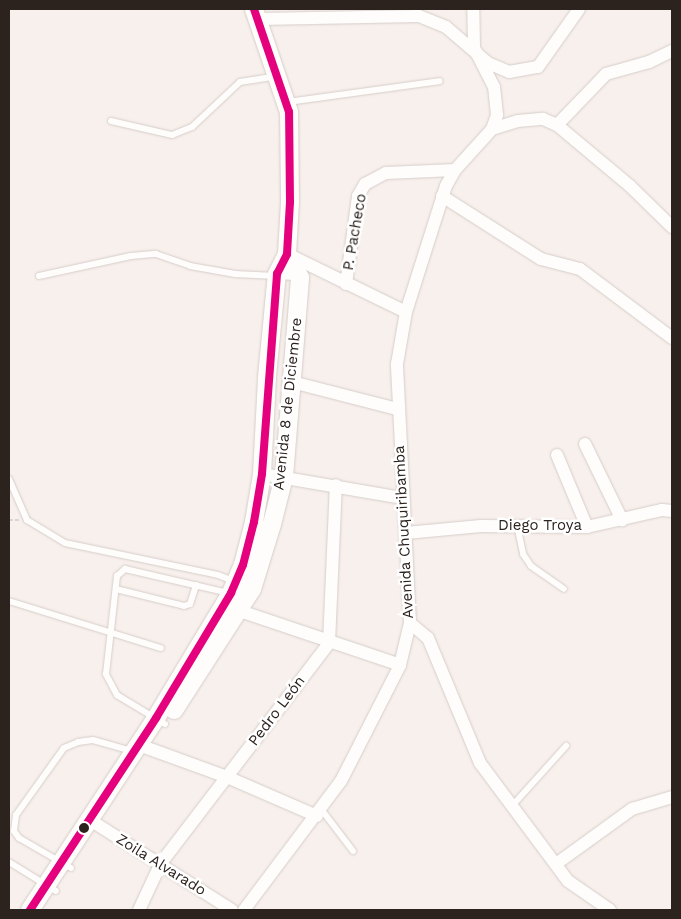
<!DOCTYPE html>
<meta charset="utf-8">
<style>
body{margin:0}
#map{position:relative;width:681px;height:919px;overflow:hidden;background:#f8f0ec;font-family:"Work Sans",sans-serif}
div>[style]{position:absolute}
.path>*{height:2px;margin-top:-1px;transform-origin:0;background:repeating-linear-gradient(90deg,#d8d6d4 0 4px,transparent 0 6.5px)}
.roads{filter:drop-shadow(0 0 1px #d5cdc9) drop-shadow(0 0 1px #d5cdc9)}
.service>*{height:6px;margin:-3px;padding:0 3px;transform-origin:3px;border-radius:3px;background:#fefdfc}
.minor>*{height:12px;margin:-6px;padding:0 6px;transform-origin:6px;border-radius:6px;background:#fefdfc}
.secondary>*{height:18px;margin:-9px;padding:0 9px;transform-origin:9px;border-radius:9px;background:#fefdfc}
.bus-1>*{height:8px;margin:-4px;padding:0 4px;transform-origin:4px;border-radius:4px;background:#e5007d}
.dots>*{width:14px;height:14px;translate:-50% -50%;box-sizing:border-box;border:2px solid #fff;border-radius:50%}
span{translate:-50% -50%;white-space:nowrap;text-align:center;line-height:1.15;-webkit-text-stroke:5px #fff;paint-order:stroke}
.street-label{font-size:15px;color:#2c221e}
.frame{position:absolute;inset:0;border:10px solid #2c221e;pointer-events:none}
</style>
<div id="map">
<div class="path">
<i style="left:9px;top:520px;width:10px"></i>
</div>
<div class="roads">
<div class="service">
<i style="left:287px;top:102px;width:154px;rotate:-7.8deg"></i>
<i style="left:111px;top:121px;width:63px;rotate:12.9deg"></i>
<i style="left:172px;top:135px;width:22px;rotate:-22deg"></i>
<i style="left:192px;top:127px;width:66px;rotate:-43.2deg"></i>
<i style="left:240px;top:82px;width:37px;rotate:-9deg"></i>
<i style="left:39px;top:276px;width:94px;rotate:-12.3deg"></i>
<i style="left:131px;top:256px;width:25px;rotate:-5deg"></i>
<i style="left:156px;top:254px;width:36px;rotate:19deg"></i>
<i style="left:190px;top:266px;width:46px;rotate:10.1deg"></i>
<i style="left:235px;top:274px;width:61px;rotate:2.8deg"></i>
<i style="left:9px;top:479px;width:45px;rotate:66.3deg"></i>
<i style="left:27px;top:520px;width:44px;rotate:31.2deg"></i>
<i style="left:65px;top:543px;width:156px;rotate:11.8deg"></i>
<i style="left:218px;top:575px;width:17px;rotate:21deg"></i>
<i style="left:517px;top:525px;width:30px;rotate:78deg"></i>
<i style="left:523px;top:554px;width:14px;rotate:56deg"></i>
<i style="left:531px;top:566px;width:40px;rotate:34.9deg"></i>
<i style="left:116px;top:589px;width:70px;rotate:14deg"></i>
<i style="left:184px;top:606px;width:6px;rotate:-18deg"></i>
<i style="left:190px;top:604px;width:20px;rotate:-72deg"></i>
<i style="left:9px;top:601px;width:159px;rotate:17.2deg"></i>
<i style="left:165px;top:724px;width:56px;rotate:-148.9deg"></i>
<i style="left:117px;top:695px;width:24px;rotate:-118deg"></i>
<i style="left:106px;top:674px;width:99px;rotate:-83.6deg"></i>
<i style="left:117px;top:576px;width:11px;rotate:-41deg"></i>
<i style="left:125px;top:569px;width:107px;rotate:13deg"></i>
<i style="left:512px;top:806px;width:81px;rotate:-48deg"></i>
<i style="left:321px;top:809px;width:53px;rotate:52.7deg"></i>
<i style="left:9px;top:862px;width:55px;rotate:31.7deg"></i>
<i style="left:71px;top:868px;width:60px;rotate:-150deg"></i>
<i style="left:19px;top:838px;width:9px;rotate:-126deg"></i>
<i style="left:14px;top:831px;width:16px;rotate:-83deg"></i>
<i style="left:16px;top:815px;width:82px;rotate:-54.4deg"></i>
<i style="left:64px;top:748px;width:15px;rotate:-23deg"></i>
<i style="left:78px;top:742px;width:15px;rotate:-8deg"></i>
<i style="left:93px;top:740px;width:41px;rotate:15.8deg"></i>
</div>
<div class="minor">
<i style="left:260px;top:19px;width:159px;rotate:-1.1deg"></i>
<i style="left:419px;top:16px;width:29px;rotate:22deg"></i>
<i style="left:446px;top:27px;width:55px;rotate:40.6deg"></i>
<i style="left:488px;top:63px;width:23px;rotate:23deg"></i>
<i style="left:509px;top:72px;width:29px;rotate:-10deg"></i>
<i style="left:538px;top:67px;width:71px;rotate:-54.7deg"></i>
<i style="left:557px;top:125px;width:71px;rotate:-46.1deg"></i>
<i style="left:606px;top:74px;width:45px;rotate:-15.6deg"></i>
<i style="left:649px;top:62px;width:25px;rotate:-26deg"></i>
<i style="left:492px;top:129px;width:27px;rotate:-17deg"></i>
<i style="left:518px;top:121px;width:25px;rotate:-5deg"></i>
<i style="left:543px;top:119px;width:15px;rotate:23deg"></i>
<i style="left:557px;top:125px;width:95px;rotate:39.9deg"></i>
<i style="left:630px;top:186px;width:59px;rotate:44.3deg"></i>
<i style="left:442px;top:196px;width:117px;rotate:32.5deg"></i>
<i style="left:541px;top:259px;width:40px;rotate:14.4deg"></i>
<i style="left:580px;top:269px;width:115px;rotate:36.9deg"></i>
<i style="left:287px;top:254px;width:132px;rotate:26deg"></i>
<i style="left:346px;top:284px;width:89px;rotate:-82.2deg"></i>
<i style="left:358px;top:196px;width:14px;rotate:-60deg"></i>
<i style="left:365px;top:184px;width:24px;rotate:-28deg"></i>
<i style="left:386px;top:173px;width:69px;rotate:-2.5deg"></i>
<i style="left:292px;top:382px;width:108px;rotate:14.4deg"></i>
<i style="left:585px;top:444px;width:85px;rotate:64deg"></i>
<i style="left:557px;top:455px;width:78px;rotate:67.4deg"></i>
<i style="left:262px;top:474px;width:143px;rotate:9.7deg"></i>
<i style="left:406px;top:533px;width:75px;rotate:-5.3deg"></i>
<i style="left:481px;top:526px;width:106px;rotate:0.5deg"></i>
<i style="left:587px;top:527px;width:77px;rotate:-12.8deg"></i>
<i style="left:662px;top:510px;width:10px;rotate:6deg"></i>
<i style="left:231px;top:608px;width:178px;rotate:18.6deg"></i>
<i style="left:410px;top:623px;width:23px;rotate:40deg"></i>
<i style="left:428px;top:638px;width:135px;rotate:67.4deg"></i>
<i style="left:480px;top:763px;width:147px;rotate:53.3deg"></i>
<i style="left:568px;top:881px;width:51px;rotate:34.6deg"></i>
<i style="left:139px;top:745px;width:94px;rotate:20deg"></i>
<i style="left:227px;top:777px;width:98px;rotate:23.4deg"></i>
<i style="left:90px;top:820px;width:168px;rotate:32.4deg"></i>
<i style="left:556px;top:864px;width:94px;rotate:-35.9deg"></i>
<i style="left:632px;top:809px;width:42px;rotate:-16.7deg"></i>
<i style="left:139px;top:910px;width:52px;rotate:-64.9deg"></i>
<i style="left:161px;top:863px;width:277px;rotate:-52.6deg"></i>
<i style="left:329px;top:643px;width:158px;rotate:-87.5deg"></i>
<i style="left:244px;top:910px;width:161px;rotate:-53.1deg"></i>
<i style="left:341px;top:781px;width:130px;rotate:-63deg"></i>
<i style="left:400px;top:665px;width:43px;rotate:-76.6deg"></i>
<i style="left:410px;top:623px;width:259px;rotate:-92.9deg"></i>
<i style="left:397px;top:364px;width:53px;rotate:-80.2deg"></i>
<i style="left:406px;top:312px;width:132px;rotate:-72.4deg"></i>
<i style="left:446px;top:186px;width:18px;rotate:-61deg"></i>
<i style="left:455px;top:170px;width:55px;rotate:-47.9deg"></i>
<i style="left:492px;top:129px;width:15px;rotate:-70deg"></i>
<i style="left:497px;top:115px;width:28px;rotate:-96deg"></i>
<i style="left:494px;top:87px;width:44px;rotate:-117.1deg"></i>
<i style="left:474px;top:48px;width:39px;rotate:-91deg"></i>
</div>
<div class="secondary">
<i style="left:174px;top:710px;width:144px;rotate:-57.2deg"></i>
<i style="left:252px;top:589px;width:68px;rotate:-72.9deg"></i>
<i style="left:272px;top:524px;width:49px;rotate:-75.7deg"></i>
<i style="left:284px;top:477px;width:200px;rotate:-85.4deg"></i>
<i style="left:300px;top:278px;width:27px;rotate:-118deg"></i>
<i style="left:30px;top:910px;width:230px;rotate:-56.7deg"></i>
<i style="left:156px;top:718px;width:146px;rotate:-59deg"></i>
<i style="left:231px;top:593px;width:30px;rotate:-67deg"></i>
<i style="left:243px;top:565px;width:44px;rotate:-75.7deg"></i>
<i style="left:254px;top:522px;width:49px;rotate:-80.5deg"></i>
<i style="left:262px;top:474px;width:97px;rotate:-87deg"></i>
<i style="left:267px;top:377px;width:103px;rotate:-84.5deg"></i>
<i style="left:277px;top:274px;width:22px;rotate:-63deg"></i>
<i style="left:287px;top:254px;width:52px;rotate:-86.7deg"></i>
<i style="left:290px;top:202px;width:90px;rotate:-90.6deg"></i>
<i style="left:289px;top:112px;width:109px;rotate:-108.8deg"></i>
</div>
</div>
<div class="bus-1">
<i style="left:30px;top:910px;width:230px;rotate:-56.7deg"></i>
<i style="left:156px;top:718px;width:146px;rotate:-59deg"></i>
<i style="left:231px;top:593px;width:30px;rotate:-67deg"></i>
<i style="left:243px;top:565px;width:44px;rotate:-75.7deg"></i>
<i style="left:254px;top:522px;width:49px;rotate:-80.5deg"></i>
<i style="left:262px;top:474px;width:201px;rotate:-85.7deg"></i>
<i style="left:277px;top:274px;width:22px;rotate:-63deg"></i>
<i style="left:287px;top:254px;width:52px;rotate:-86.7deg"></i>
<i style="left:290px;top:202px;width:90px;rotate:-90.6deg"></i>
<i style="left:289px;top:112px;width:109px;rotate:-108.8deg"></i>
</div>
<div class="dots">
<i style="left:84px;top:828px;background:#2c221e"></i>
</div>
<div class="street-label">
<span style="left:355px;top:232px;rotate:-80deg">P. Pacheco</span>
<span style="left:288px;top:404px;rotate:-84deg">Avenida 8 de Diciembre</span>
<span style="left:540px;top:526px">Diego Troya</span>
<span style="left:404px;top:532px;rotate:-93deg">Avenida Chuquiribamba</span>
<span style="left:277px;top:711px;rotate:-53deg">Pedro León</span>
<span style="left:161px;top:865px;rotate:32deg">Zoila Alvarado</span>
</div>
<div class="frame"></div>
</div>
